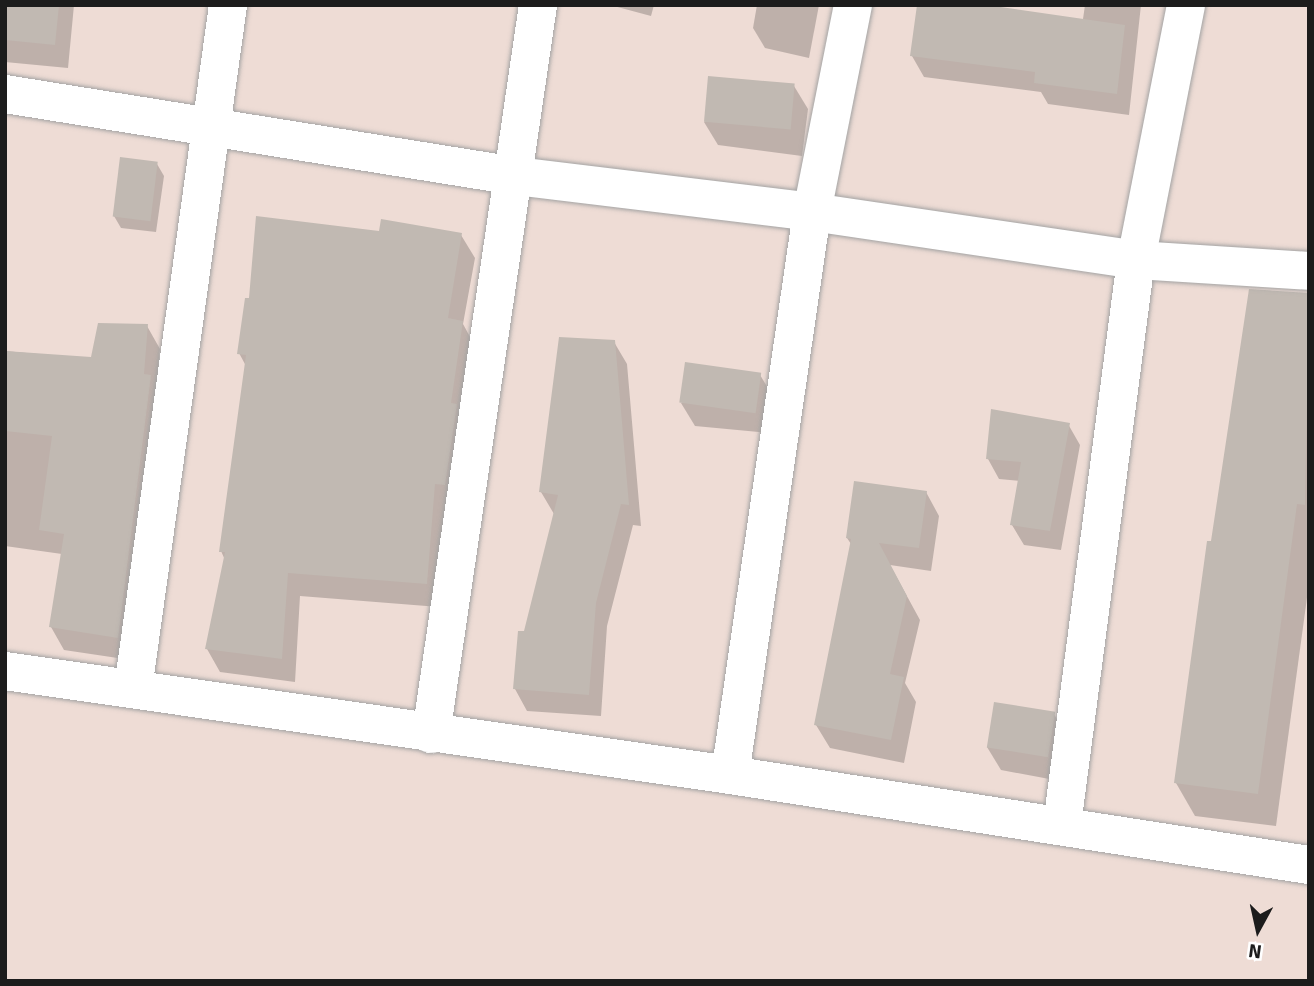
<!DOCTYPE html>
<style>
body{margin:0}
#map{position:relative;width:1314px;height:986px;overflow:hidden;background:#ede9e2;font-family:Signika,sans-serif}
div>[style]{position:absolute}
.military>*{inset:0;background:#eedcd5;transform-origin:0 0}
.shadow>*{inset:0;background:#0003}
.building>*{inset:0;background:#c1b9b2;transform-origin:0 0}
.roads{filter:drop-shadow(0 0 2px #a3a3a3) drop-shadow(0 0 2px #a3a3a3)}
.minor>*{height:38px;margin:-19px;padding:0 19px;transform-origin:19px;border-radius:19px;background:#fff}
span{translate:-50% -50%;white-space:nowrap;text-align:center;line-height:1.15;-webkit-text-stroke:5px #fff;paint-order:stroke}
.frame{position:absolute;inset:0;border:7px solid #1c1c1c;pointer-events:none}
.north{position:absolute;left:1223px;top:895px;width:70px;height:70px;-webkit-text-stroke:5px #fff;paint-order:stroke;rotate:188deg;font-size:19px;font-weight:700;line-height:28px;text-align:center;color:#1c1c1c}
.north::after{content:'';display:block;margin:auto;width:24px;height:32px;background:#1c1c1c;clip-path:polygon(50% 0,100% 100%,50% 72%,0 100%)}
</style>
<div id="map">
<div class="military">
<i style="left:5px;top:5px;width:1304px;height:976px"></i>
</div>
<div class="shadow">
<i style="clip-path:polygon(5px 5px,74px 5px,68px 68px,5px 62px)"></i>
<i style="clip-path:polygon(610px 5px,654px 5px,651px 16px)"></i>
<i style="clip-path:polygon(757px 5px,819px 5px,809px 58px,765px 48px,753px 28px)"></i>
<i style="clip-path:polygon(1085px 5px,1141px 5px,1129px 115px,1048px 104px,1041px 92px,924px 77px,912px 56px,1083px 19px)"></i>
<i style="clip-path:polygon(794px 86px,808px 109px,802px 156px,718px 145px,704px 122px)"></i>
<i style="clip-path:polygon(157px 164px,164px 176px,156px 232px,121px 228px,114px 216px)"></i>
<i style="clip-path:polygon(380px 233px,461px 235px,475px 258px,463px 324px,475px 346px,439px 607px,300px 596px,295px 682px,220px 672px,207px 649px,225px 560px,221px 551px,246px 366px,239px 353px)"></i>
<i style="clip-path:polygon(1309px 294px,1309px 583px,1276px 826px,1195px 816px,1176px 783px,1213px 543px)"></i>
<i style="clip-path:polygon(147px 326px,160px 349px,131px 660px,64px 650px,51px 627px,62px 554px,5px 546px,5px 351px,93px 359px)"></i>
<i style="clip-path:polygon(614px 342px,627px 364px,641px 526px,633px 525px,607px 626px,601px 716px,527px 711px,515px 689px,554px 514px,541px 492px)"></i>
<i style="clip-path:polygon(760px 375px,774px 398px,770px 433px,695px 426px,681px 403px)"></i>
<i style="clip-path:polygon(1068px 424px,1080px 445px,1061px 550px,1024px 545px,1012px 525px,1020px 481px,999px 479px,988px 459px)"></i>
<i style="clip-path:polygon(926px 492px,939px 516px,931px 571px,890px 565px,920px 620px,905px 683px,916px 702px,904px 763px,830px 748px,816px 725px,851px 544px,847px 538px)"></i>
<i style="clip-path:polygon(1054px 714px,1067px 737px,1060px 781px,1001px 770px,987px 747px)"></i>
</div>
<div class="building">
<i style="clip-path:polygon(5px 5px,59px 5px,55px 45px,5px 40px)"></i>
<i style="clip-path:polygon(917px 5px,987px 5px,1125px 25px,1117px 94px,1034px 83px,1035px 72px,910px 56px)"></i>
<i style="left:708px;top:76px;width:87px;height:46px;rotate:5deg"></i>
<i style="left:120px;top:157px;width:38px;height:60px;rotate:7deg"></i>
<i style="clip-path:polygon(256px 216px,379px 231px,381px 219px,462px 233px,448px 318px,463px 321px,451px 403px,457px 404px,445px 485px,435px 484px,427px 584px,288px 573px,282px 659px,205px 649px,225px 552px,219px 552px,246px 355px,237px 354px,245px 298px,249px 298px)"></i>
<i style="clip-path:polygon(1249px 289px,1309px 293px,1305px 505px,1297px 504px,1258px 794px,1174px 783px,1207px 541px,1211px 541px)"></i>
<i style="clip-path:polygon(98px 323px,148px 324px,144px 374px,151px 375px,118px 638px,49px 627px,64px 534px,39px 530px,52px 436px,5px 431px,5px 351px,91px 357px)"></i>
<i style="clip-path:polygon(559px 337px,615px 340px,629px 505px,621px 504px,596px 603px,589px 695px,513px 689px,518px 631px,524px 631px,558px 495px,539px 492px)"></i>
<i style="left:685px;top:362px;width:77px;height:41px;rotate:8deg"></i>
<i style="clip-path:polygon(991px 409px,1070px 423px,1050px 531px,1010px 525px,1021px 462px,986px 459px)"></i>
<i style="clip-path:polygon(854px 481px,927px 491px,919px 548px,879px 543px,907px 596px,890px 674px,904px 677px,891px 740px,814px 725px,851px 539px,846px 538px)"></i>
<i style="left:994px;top:702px;width:62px;height:46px;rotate:9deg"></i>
</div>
<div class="roads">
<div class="minor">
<i style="left:5px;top:94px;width:517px;rotate:9.13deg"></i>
<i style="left:515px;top:176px;width:299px;rotate:6.9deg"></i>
<i style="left:812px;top:212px;width:328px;rotate:8.4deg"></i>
<i style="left:1136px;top:260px;width:173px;rotate:3.6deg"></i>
<i style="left:5px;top:671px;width:732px;rotate:8.16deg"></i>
<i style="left:730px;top:775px;width:586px;rotate:8.84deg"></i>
<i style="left:133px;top:689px;width:691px;rotate:-82.09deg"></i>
<i style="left:431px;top:734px;width:737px;rotate:-81.65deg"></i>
<i style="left:730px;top:775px;width:569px;rotate:-81.71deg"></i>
<i style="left:812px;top:212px;width:211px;rotate:-78.8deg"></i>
<i style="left:1062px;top:825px;width:570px;rotate:-82.54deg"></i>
<i style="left:1136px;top:260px;width:260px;rotate:-78.9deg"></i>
</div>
</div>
<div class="frame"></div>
<div class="north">N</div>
</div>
